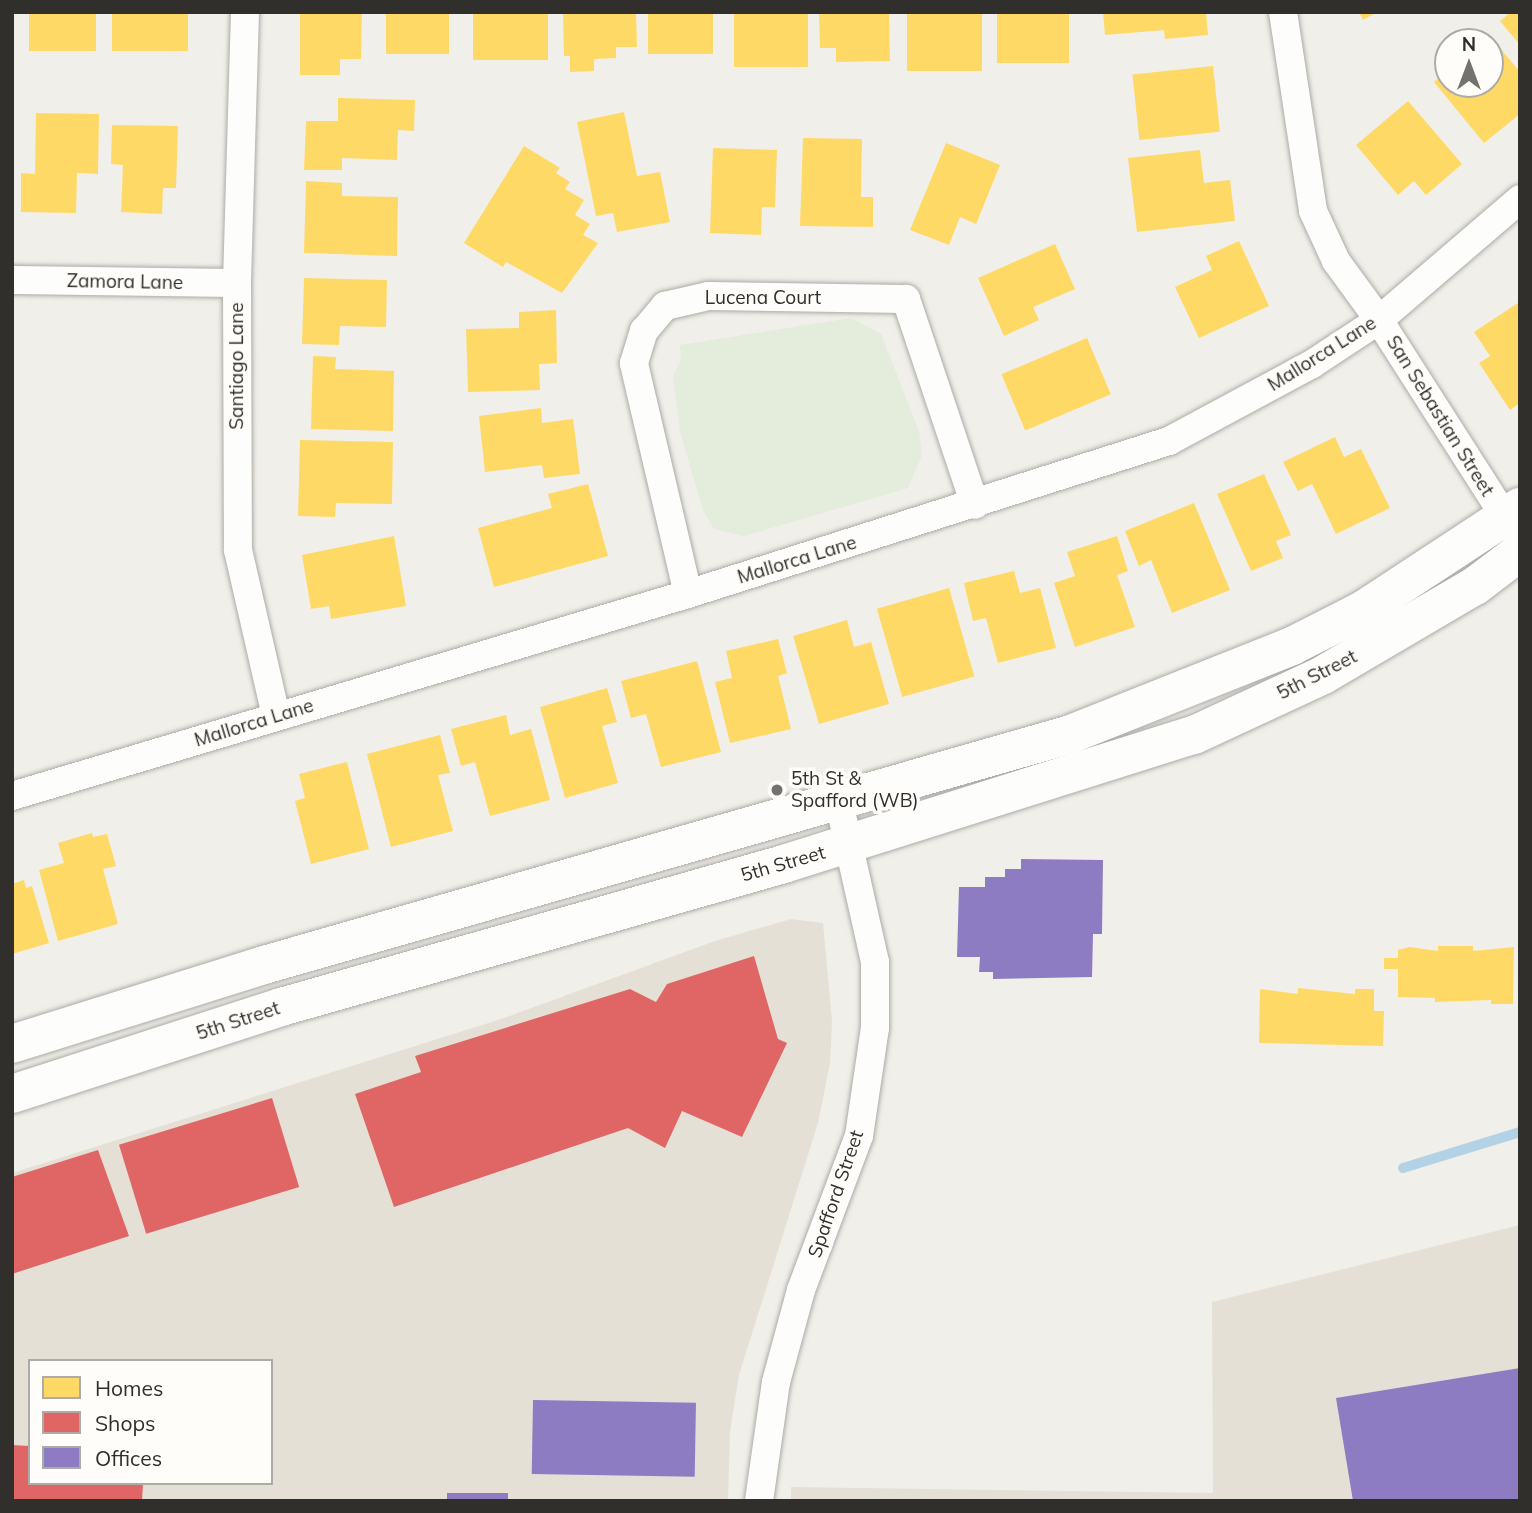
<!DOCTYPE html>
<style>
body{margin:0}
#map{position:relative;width:1532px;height:1513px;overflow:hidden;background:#f1efea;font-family:Mulish,sans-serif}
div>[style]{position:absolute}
.built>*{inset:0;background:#e4e0d5}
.green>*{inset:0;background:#e4ecdb}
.homes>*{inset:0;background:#ffd966;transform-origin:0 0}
.shops>*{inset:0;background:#e06666;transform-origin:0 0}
.offices>*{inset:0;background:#8e7cc3;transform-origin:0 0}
.stream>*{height:10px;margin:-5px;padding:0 5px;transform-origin:5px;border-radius:5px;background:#b3d2e6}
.roads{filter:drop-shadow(0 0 2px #adaba7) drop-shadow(0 0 2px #adaba7)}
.minor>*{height:28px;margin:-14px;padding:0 14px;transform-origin:14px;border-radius:14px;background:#fdfdfc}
.secondary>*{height:38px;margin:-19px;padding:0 19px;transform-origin:19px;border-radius:19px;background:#fdfdfc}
.dots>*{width:19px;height:19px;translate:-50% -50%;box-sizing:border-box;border:4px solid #fffdfa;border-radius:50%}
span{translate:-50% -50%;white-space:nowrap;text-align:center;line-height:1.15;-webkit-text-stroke:7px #fffdfa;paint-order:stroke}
.street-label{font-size:19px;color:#312f2c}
.poi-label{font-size:19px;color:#312f2c}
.left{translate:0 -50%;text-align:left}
.frame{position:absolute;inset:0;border:14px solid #312f2c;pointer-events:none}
.legend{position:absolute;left:28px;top:1359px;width:245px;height:126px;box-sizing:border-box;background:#fffdfa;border:2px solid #adaba8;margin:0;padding:9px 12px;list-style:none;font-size:21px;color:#312f2c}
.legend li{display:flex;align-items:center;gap:14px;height:35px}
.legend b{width:35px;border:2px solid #adaba8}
.north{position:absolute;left:1434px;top:28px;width:70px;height:70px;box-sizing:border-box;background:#fffdfa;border:2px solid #adaba8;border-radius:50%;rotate:0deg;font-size:19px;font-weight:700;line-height:28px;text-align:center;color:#312f2c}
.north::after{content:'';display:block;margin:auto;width:24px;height:32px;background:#74726e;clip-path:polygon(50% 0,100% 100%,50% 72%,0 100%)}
</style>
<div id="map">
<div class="built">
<i style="clip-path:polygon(evenodd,791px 919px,823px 923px,832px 1021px,830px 1063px,818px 1123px,739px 1375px,730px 1431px,728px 1501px,12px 1501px,12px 1173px,501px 1019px,715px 941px,791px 919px,30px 1361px,271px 1361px,271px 1483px,30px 1483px,30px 1361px)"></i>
<i style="clip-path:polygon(1520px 1225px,1520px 1501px,791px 1501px,791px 1487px,1213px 1493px,1212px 1302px)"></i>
</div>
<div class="green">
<i style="clip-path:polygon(851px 318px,881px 334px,919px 431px,922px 455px,908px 488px,744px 536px,714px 529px,703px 510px,680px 432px,673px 376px,681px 360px,680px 345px)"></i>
</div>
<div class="homes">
<i style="left:29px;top:12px;width:67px;height:39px"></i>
<i style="left:112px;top:12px;width:76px;height:39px"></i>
<i style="clip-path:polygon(300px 12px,362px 12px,361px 59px,340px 59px,340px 75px,300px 75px)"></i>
<i style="left:386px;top:12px;width:63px;height:42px"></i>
<i style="left:473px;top:12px;width:75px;height:48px"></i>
<i style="clip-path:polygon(563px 12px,636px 12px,637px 47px,616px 47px,616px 58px,594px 59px,594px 71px,570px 72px,570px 56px,564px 56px)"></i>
<i style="left:648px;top:12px;width:65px;height:42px"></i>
<i style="left:734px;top:12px;width:74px;height:55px"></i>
<i style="clip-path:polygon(819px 12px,889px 12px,890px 61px,836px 62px,836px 48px,820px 48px)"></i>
<i style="left:907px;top:12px;width:75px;height:59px"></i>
<i style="left:997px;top:12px;width:72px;height:51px"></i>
<i style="clip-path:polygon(1103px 12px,1206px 12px,1208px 35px,1165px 39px,1164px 30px,1105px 35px)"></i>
<i style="clip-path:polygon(1359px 12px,1377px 12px,1363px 20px)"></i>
<i style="clip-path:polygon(1511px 12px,1520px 12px,1520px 45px,1500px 21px)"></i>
<i style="clip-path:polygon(1490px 36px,1520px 72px,1520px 114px,1484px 143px,1434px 82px,1448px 70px,1448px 84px,1490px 84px,1490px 42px,1483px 42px)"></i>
<i style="left:1213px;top:66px;width:66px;height:81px;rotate:84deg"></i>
<i style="clip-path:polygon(338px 98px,415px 100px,414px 131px,398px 130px,397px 160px,342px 158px,342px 170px,304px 170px,306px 121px,338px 121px)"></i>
<i style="clip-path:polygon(1408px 101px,1462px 164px,1426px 195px,1414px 181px,1398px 195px,1356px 145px)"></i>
<i style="clip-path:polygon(624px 112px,637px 176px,660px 172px,670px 222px,617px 232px,613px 213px,596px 216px,577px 122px)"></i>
<i style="clip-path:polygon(36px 113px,99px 114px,98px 174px,77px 173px,76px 213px,21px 212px,21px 173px,35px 174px)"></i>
<i style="clip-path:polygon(112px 125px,178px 126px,176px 188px,163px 188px,162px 214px,121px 212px,123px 165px,111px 164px)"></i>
<i style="clip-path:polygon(803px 138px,862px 139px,861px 197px,873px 197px,873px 227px,800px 226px)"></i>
<i style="clip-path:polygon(946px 143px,1000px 165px,976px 224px,960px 217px,949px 245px,910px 230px)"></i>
<i style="clip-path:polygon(524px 146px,560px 168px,556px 173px,570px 182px,565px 189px,584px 200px,575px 215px,590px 224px,583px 235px,598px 243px,562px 293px,506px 262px,503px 267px,464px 243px)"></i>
<i style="clip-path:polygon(713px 148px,777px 150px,775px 207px,762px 207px,761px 235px,710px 233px)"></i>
<i style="clip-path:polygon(1200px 150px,1204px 183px,1230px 180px,1235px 221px,1137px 232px,1128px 158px)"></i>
<i style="clip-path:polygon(306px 181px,342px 183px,342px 196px,398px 197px,397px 256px,304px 253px)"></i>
<i style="clip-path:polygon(1239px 241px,1269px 306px,1199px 338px,1175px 287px,1212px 270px,1206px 256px)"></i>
<i style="clip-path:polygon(1055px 244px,1075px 289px,1033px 307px,1039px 320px,1004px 336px,978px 278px)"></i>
<i style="clip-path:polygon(304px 278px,387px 280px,386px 327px,340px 326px,339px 345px,302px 344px)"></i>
<i style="clip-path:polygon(1518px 303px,1520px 403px,1510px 410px,1479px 363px,1490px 356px,1474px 332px)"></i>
<i style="clip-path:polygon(556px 310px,557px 363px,539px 364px,540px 390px,468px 392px,466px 329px,519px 328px,519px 312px)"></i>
<i style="left:1087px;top:338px;width:61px;height:93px;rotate:67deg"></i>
<i style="clip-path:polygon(313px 356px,336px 357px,335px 369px,394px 371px,393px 431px,311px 429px)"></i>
<i style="clip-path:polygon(541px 408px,542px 423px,573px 419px,580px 474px,544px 478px,542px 465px,485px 472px,479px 416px)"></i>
<i style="clip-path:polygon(1335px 437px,1344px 457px,1361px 449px,1390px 508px,1336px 534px,1312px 484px,1298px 491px,1283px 462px)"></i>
<i style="clip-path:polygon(300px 440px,393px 442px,392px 504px,336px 503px,335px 517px,298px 516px)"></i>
<i style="clip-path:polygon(1264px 474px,1291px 535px,1276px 541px,1283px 558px,1251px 571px,1217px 494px)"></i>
<i style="clip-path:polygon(588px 484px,608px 556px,494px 587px,478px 528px,552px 508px,548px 494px)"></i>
<i style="clip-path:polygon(1194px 503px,1230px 590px,1172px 613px,1151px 560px,1139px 566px,1125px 531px)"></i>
<i style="clip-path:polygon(394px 536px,406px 606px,331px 619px,329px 606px,311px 609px,302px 555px)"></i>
<i style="clip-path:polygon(1117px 536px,1128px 571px,1117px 575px,1135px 627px,1075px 647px,1054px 583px,1075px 576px,1067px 552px)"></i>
<i style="clip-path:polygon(1014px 571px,1020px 593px,1040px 588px,1056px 648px,998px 663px,986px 618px,973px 621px,964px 583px)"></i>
<i style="left:949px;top:588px;width:92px;height:75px;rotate:74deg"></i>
<i style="clip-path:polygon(847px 620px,854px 647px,871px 642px,889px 704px,819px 724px,793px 636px)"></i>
<i style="clip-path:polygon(778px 639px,787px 673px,778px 676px,791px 729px,730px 743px,715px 682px,732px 678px,726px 651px)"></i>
<i style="clip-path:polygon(697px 661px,721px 752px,661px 767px,646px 714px,631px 718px,621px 681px)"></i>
<i style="clip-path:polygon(607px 688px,617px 722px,602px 726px,618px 783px,565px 798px,540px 707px)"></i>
<i style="clip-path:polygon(506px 715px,510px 735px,531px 729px,550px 800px,490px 816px,475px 762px,461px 766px,451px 729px)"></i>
<i style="clip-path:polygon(440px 735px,450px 773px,438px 775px,453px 831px,391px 847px,367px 754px)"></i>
<i style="clip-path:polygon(347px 762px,369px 849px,311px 864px,295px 801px,305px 798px,299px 774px)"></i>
<i style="clip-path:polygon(92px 833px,93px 837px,107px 834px,116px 866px,103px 869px,118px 924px,58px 941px,39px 870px,64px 863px,58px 843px)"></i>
<i style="clip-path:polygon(24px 880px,26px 888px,32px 886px,49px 943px,12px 954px,12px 884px)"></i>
<i style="clip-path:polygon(1438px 946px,1473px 946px,1473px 951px,1514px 947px,1513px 1004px,1491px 1004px,1491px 1000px,1435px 1002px,1435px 998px,1398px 997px,1398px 969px,1384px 969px,1384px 958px,1398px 958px,1398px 950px,1409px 947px,1438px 951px)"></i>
<i style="clip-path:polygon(1298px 988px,1355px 994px,1355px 989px,1374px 989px,1374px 1011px,1384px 1011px,1383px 1046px,1259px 1043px,1260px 989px,1298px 994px)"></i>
</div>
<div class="shops">
<i style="clip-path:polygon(754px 956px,778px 1039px,787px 1043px,742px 1137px,682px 1111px,665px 1148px,628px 1128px,394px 1207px,355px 1094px,421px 1072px,415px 1056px,630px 989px,656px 1002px,667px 984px)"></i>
<i style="left:272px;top:1098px;width:93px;height:160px;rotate:73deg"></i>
<i style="clip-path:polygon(98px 1150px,129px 1236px,12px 1274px,12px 1177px)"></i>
<i style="clip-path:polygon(12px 1445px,30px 1446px,30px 1483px,143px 1483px,142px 1501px,12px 1501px)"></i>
</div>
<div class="offices">
<i style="clip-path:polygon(1021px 859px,1103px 860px,1102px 934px,1093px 934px,1092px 977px,993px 979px,993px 972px,979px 972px,980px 957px,957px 957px,959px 887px,985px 887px,985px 877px,1005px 877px,1005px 869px,1021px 869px)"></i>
<i style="clip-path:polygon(1520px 1368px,1520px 1501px,1353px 1501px,1336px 1398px)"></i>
<i style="left:533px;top:1400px;width:163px;height:74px;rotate:1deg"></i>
<i style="left:447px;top:1493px;width:61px;height:8px"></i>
</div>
<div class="stream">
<i style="left:1403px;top:1168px;width:122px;rotate:-17.1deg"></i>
</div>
<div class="roads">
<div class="minor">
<i style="left:245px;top:12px;width:271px;rotate:91.7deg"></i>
<i style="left:237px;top:283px;width:267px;rotate:89.8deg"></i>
<i style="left:238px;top:550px;width:170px;rotate:77.1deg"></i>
<i style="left:1283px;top:12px;width:201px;rotate:81.4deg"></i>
<i style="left:1313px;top:211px;width:55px;rotate:65.3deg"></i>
<i style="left:1336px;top:261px;width:73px;rotate:53.9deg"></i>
<i style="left:1379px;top:320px;width:253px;rotate:57.4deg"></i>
<i style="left:12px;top:280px;width:225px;rotate:0.8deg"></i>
<i style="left:688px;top:594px;width:237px;rotate:-103.2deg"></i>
<i style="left:634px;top:363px;width:34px;rotate:-73deg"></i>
<i style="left:644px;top:331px;width:33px;rotate:-50deg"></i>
<i style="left:665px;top:306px;width:44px;rotate:-13.1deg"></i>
<i style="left:708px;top:296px;width:198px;rotate:0.9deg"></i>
<i style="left:906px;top:299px;width:217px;rotate:71.5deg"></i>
<i style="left:12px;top:796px;width:706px;rotate:-16.64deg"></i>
<i style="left:688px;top:594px;width:505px;rotate:-17.65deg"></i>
<i style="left:1169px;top:441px;width:162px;rotate:-28.3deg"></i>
<i style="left:1312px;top:364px;width:80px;rotate:-33.3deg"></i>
<i style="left:1379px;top:320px;width:186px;rotate:-40.6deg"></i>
<i style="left:759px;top:1501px;width:120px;rotate:-81.9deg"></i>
<i style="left:776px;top:1382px;width:95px;rotate:-74.8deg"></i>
<i style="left:801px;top:1290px;width:165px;rotate:-69.4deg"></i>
<i style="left:859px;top:1136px;width:109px;rotate:-81.6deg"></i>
<i style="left:875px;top:1028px;width:66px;rotate:-90deg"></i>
<i style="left:875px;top:962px;width:164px;rotate:-102.7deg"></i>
</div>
<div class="secondary">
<i style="left:12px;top:1044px;width:264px;rotate:-17.4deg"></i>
<i style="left:264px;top:965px;width:839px;rotate:-15.97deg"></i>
<i style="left:1071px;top:734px;width:238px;rotate:-21.7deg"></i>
<i style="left:1292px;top:646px;width:80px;rotate:-26.9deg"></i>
<i style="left:1363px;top:610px;width:188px;rotate:-33.3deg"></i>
<i style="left:12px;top:1094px;width:283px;rotate:-17.9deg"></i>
<i style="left:281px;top:1007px;width:523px;rotate:-15.87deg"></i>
<i style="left:784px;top:864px;width:430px;rotate:-17.5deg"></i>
<i style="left:1194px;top:735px;width:142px;rotate:-24.9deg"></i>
<i style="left:1323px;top:675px;width:176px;rotate:-30.4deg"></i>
<i style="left:1475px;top:586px;width:56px;rotate:-37.1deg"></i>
</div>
</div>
<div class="dots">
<i style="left:777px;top:790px;background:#74726e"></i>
</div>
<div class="street-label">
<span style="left:125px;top:282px;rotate:1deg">Zamora Lane</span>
<span style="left:763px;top:298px">Lucena Court</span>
<span style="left:1322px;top:354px;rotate:-32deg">Mallorca Lane</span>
<span style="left:237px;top:366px;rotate:-90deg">Santiago Lane</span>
<span style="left:1440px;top:416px;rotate:58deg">San Sebastian Street</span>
<span style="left:797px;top:560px;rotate:-17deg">Mallorca Lane</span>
<span style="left:1317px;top:675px;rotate:-27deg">5th Street</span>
<span style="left:254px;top:723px;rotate:-17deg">Mallorca Lane</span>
<span style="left:783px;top:864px;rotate:-16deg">5th Street</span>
<span style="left:238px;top:1021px;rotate:-18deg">5th Street</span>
<span style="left:836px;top:1194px;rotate:-71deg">Spafford Street</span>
</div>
<div class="poi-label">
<span class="left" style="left:791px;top:790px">5th St &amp;<br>Spafford (WB)</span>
</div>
<div class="frame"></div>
<ul class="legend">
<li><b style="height:19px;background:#ffd966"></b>Homes</li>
<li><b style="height:19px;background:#e06666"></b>Shops</li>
<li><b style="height:19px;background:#8e7cc3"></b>Offices</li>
</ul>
<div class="north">N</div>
</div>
